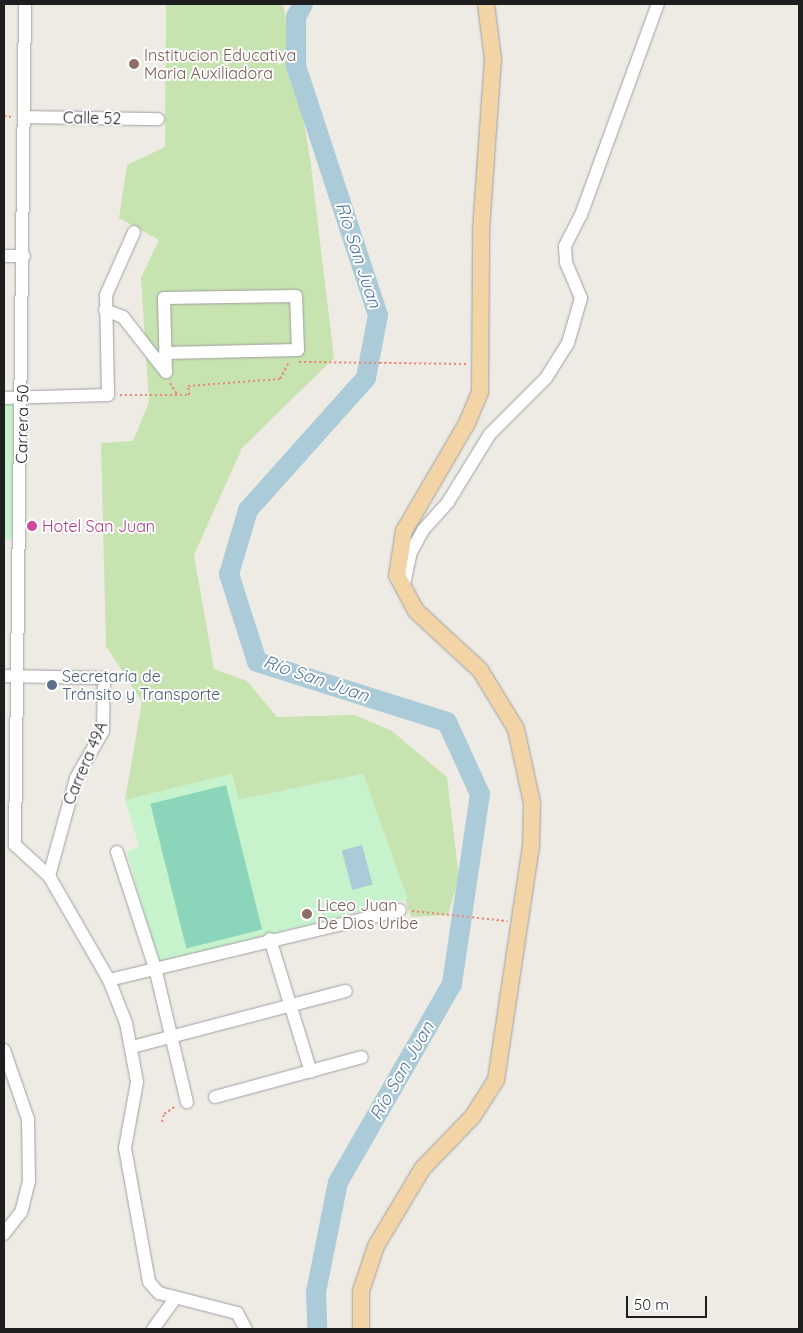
<!DOCTYPE html>
<meta charset="utf-8">
<style>
body{margin:0}
#map{position:relative;width:803px;height:1333px;overflow:hidden;background:#eeebe5;font-family:Quicksand,sans-serif}
div>[style]{position:absolute}
.grass>*{inset:0;background:#c7e3b0}
.park>*{inset:0;background:#c6f3cb;transform-origin:0 0}
.pitch>*{inset:0;background:#8bd5bb;transform-origin:0 0}
.water>*{inset:0;background:#aacbd7;transform-origin:0 0}
.river>*{height:20px;margin:-10px;padding:0 10px;transform-origin:10px;border-radius:10px;background:#aacbd7}
.path>*{height:2px;margin-top:-1px;transform-origin:0;background:repeating-linear-gradient(90deg,#eb8879 0 2.5px,transparent 0 5px)}
.roads{filter:drop-shadow(0 0 1px #9f9f9f) drop-shadow(0 0 1px #9f9f9f)}
.minor>*{height:12px;margin:-6px;padding:0 6px;transform-origin:6px;border-radius:6px;background:#fff}
.major>*{height:16px;margin:-8px;padding:0 8px;transform-origin:8px;border-radius:8px;background:#f2d4a6}
.dots>*{width:14px;height:14px;translate:-50% -50%;box-sizing:border-box;border:2px solid #fff;border-radius:50%}
span{translate:-50% -50%;white-space:nowrap;text-align:center;line-height:1.15;-webkit-text-stroke:4px #fff;paint-order:stroke}
.education-label{font-size:16px;color:#785e54}
.left{translate:0 -50%;text-align:left}
.street-label{font-size:16px;color:#1e1e1e}
.hotel-label{font-size:16px;color:#b23c85}
.service-label{font-size:16px;color:#4e5e75}
.water-label{font-size:18px;color:#5479a3;font-style:italic}
.frame{position:absolute;inset:0;border:5px solid #1e1e1e;pointer-events:none}
.scale{position:absolute;left:626px;top:1296px;width:81px;height:22px;box-sizing:border-box;border:2px solid #1e1e1e;border-top:0;padding-left:6px;font-size:15px;line-height:18px;white-space:nowrap;color:#1e1e1e;-webkit-text-stroke:4px #fff;paint-order:stroke}
</style>
<div id="map">
<div class="grass">
<i style="clip-path:polygon(166px 4px,283px 4px,310px 158px,334px 358px,242px 448px,194px 555px,214px 669px,247px 681px,277px 717px,355px 715px,392px 731px,447px 777px,459px 878px,448px 915px,411px 917px,363px 774px,238px 800px,232px 774px,125px 800px,142px 702px,106px 646px,101px 443px,133px 441px,149px 402px,141px 278px,159px 240px,119px 218px,127px 165px,165px 147px)"></i>
</div>
<div class="park">
<i style="left:4px;top:398px;width:18px;height:141px"></i>
<i style="clip-path:polygon(232px 774px,239px 800px,363px 774px,408px 899px,158px 963px,127px 852px,139px 846px,125px 800px)"></i>
</div>
<div class="pitch">
<i style="left:226px;top:785px;width:149px;height:78px;rotate:76deg"></i>
</div>
<div class="water">
<i style="left:362px;top:845px;width:41px;height:21px;rotate:75deg"></i>
</div>
<div class="river">
<i style="left:303px;top:4px;width:15px;rotate:118deg"></i>
<i style="left:296px;top:17px;width:49px;rotate:90deg"></i>
<i style="left:296px;top:66px;width:262px;rotate:71.8deg"></i>
<i style="left:378px;top:315px;width:64px;rotate:100.8deg"></i>
<i style="left:366px;top:378px;width:177px;rotate:131.8deg"></i>
<i style="left:248px;top:510px;width:67px;rotate:106.5deg"></i>
<i style="left:229px;top:574px;width:92px;rotate:72.3deg"></i>
<i style="left:257px;top:662px;width:199px;rotate:17.5deg"></i>
<i style="left:447px;top:722px;width:79px;rotate:65.4deg"></i>
<i style="left:480px;top:794px;width:192px;rotate:98.4deg"></i>
<i style="left:452px;top:984px;width:228px;rotate:119.9deg"></i>
<i style="left:338px;top:1182px;width:112px;rotate:101.3deg"></i>
<i style="left:316px;top:1292px;width:37px;rotate:88deg"></i>
</div>
<div class="path">
<i style="left:4px;top:116px;width:8px;rotate:7deg"></i>
<i style="left:299px;top:362px;width:168px;rotate:0.7deg"></i>
<i style="left:170px;top:383px;width:13px;rotate:58deg"></i>
<i style="left:120px;top:395px;width:69px"></i>
<i style="left:189px;top:395px;width:9px;rotate:-96deg"></i>
<i style="left:188px;top:386px;width:92px;rotate:-4.4deg"></i>
<i style="left:280px;top:379px;width:19px;rotate:-62deg"></i>
<i style="left:412px;top:911px;width:96px;rotate:6deg"></i>
<i style="left:162px;top:1122px;width:8px;rotate:-76deg"></i>
<i style="left:164px;top:1114px;width:14px;rotate:-34deg"></i>
</div>
<div class="roads">
<div class="minor">
<i style="left:27px;top:117px;width:131px;rotate:0.9deg"></i>
<i style="left:4px;top:256px;width:20px"></i>
<i style="left:105px;top:310px;width:19px;rotate:21deg"></i>
<i style="left:123px;top:317px;width:70px;rotate:52deg"></i>
<i style="left:165px;top:353px;width:133px;rotate:-1.3deg"></i>
<i style="left:298px;top:350px;width:54px;rotate:-92.1deg"></i>
<i style="left:296px;top:296px;width:132px;rotate:179.1deg"></i>
<i style="left:164px;top:298px;width:74px;rotate:88.5deg"></i>
<i style="left:4px;top:398px;width:104px;rotate:-1.7deg"></i>
<i style="left:108px;top:395px;width:100px;rotate:-91.1deg"></i>
<i style="left:106px;top:295px;width:69px;rotate:-66deg"></i>
<i style="left:403px;top:589px;width:38px;rotate:-78deg"></i>
<i style="left:411px;top:552px;width:25px;rotate:-61deg"></i>
<i style="left:423px;top:530px;width:38px;rotate:-48deg"></i>
<i style="left:448px;top:502px;width:80px;rotate:-58.3deg"></i>
<i style="left:490px;top:434px;width:79px;rotate:-45deg"></i>
<i style="left:546px;top:378px;width:41px;rotate:-57.8deg"></i>
<i style="left:568px;top:343px;width:47px;rotate:-73.9deg"></i>
<i style="left:581px;top:298px;width:39px;rotate:-113deg"></i>
<i style="left:566px;top:262px;width:16px;rotate:-94deg"></i>
<i style="left:565px;top:246px;width:35px;rotate:-63deg"></i>
<i style="left:581px;top:215px;width:225px;rotate:-70deg"></i>
<i style="left:4px;top:676px;width:100px;rotate:1.1deg"></i>
<i style="left:104px;top:678px;width:53px;rotate:91.1deg"></i>
<i style="left:103px;top:731px;width:54px;rotate:119.9deg"></i>
<i style="left:76px;top:778px;width:102px;rotate:105.4deg"></i>
<i style="left:15px;top:845px;width:841px;rotate:-89.32deg"></i>
<i style="left:15px;top:845px;width:46px;rotate:42.4deg"></i>
<i style="left:49px;top:876px;width:120px;rotate:60deg"></i>
<i style="left:109px;top:980px;width:46px;rotate:68.4deg"></i>
<i style="left:126px;top:1023px;width:60px;rotate:79.4deg"></i>
<i style="left:137px;top:1082px;width:67px;rotate:100.3deg"></i>
<i style="left:125px;top:1148px;width:136px;rotate:79.8deg"></i>
<i style="left:149px;top:1282px;width:15px;rotate:48deg"></i>
<i style="left:159px;top:1293px;width:81px;rotate:14.4deg"></i>
<i style="left:237px;top:1313px;width:18px;rotate:61deg"></i>
<i style="left:117px;top:852px;width:122px;rotate:71.9deg"></i>
<i style="left:155px;top:968px;width:138px;rotate:76.6deg"></i>
<i style="left:270px;top:939px;width:139px;rotate:72.9deg"></i>
<i style="left:109px;top:980px;width:299px;rotate:-13.5deg"></i>
<i style="left:132px;top:1047px;width:221px;rotate:-14.7deg"></i>
<i style="left:4px;top:1050px;width:73px;rotate:70.8deg"></i>
<i style="left:28px;top:1119px;width:62px;rotate:89.1deg"></i>
<i style="left:29px;top:1181px;width:32px;rotate:104deg"></i>
<i style="left:21px;top:1212px;width:28px;rotate:128deg"></i>
<i style="left:215px;top:1097px;width:152px;rotate:-15.2deg"></i>
<i style="left:153px;top:1329px;width:39px;rotate:-54deg"></i>
</div>
<div class="major">
<i style="left:361px;top:1329px;width:38px;rotate:-90deg"></i>
<i style="left:361px;top:1291px;width:47px;rotate:-71.6deg"></i>
<i style="left:376px;top:1246px;width:90px;rotate:-59.1deg"></i>
<i style="left:422px;top:1169px;width:74px;rotate:-46.1deg"></i>
<i style="left:473px;top:1116px;width:43px;rotate:-57.4deg"></i>
<i style="left:496px;top:1080px;width:236px;rotate:-81.5deg"></i>
<i style="left:531px;top:847px;width:44px;rotate:-88.7deg"></i>
<i style="left:532px;top:803px;width:76px;rotate:-102.2deg"></i>
<i style="left:516px;top:729px;width:69px;rotate:-121.4deg"></i>
<i style="left:480px;top:670px;width:87px;rotate:-137.3deg"></i>
<i style="left:416px;top:611px;width:40px;rotate:-118deg"></i>
<i style="left:397px;top:576px;width:46px;rotate:-81.2deg"></i>
<i style="left:404px;top:531px;width:125px;rotate:-59.7deg"></i>
<i style="left:467px;top:423px;width:34px;rotate:-67deg"></i>
<i style="left:480px;top:392px;width:162px;rotate:-89.6deg"></i>
<i style="left:481px;top:230px;width:171px;rotate:-86deg"></i>
<i style="left:493px;top:59px;width:55px;rotate:-97.3deg"></i>
</div>
</div>
<div class="dots">
<i style="left:134px;top:64px;background:#8d6e63"></i>
<i style="left:32px;top:526px;background:#d1479c"></i>
<i style="left:52px;top:685px;background:#5c6f8a"></i>
<i style="left:307px;top:914px;background:#8d6e63"></i>
</div>
<div class="education-label">
<span class="left" style="left:144px;top:64px">Institucion Educativa<br>Maria Auxiliadora</span>
<span class="left" style="left:317px;top:914px">Liceo Juan<br>De Dios Uribe</span>
</div>
<div class="street-label">
<span style="left:92px;top:118px;rotate:1deg">Calle 52</span>
<span style="left:22px;top:424px;rotate:-89deg">Carrera 50</span>
<span style="left:85px;top:763px;rotate:-67deg">Carrera 49A</span>
</div>
<div class="hotel-label">
<span class="left" style="left:42px;top:526px">Hotel San Juan</span>
</div>
<div class="service-label">
<span class="left" style="left:62px;top:685px">Secretaría de<br>Tránsito y Transporte</span>
</div>
<div class="water-label">
<span style="left:358px;top:255px;rotate:72deg">Río San Juan</span>
<span style="left:316px;top:679px;rotate:19deg">Río San Juan</span>
<span style="left:402px;top:1071px;rotate:-60deg">Río San Juan</span>
</div>
<div class="frame"></div>
<div class="scale">50 m</div>
</div>
